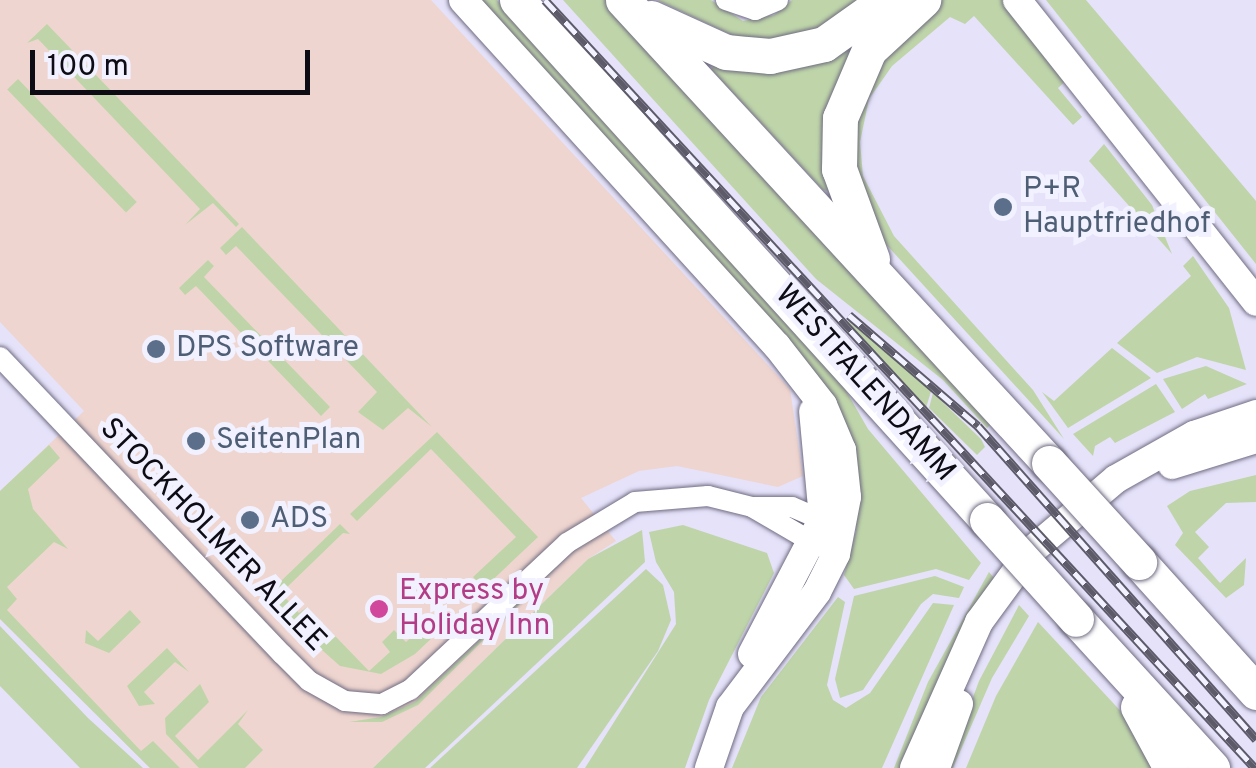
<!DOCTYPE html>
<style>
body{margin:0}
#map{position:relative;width:1256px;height:768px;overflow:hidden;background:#e5e2fa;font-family:Overpass,sans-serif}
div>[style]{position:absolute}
.commercial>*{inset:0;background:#efd5cf}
.green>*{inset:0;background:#bfd5a9;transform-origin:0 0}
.roads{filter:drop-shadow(0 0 2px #6f6c81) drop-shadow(0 0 2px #6f6c81)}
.minor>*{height:20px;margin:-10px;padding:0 10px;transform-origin:10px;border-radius:10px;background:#fff}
.tertiary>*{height:28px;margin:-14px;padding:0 14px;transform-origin:14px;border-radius:14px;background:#fff}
.trunk>*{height:35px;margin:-17.5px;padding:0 17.5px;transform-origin:17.5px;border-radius:17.5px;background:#fff}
.rail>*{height:9px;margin-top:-4.5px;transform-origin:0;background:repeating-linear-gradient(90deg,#f2f1ff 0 15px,#5d5b69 0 30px);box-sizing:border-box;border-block:2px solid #5d5b69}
.bridges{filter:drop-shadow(0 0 2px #6f6c81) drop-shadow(0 0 2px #6f6c81)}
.trunk-bridge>*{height:35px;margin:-17.5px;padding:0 17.5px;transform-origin:17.5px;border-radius:17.5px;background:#fff}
.dots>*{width:28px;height:28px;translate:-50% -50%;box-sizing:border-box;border:5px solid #f2f1ff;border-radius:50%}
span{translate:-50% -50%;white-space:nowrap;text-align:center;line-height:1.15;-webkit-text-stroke:10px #f2f1ff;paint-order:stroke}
.service-label{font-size:30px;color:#4e5e75}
.left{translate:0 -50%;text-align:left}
.street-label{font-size:30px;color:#0d0c14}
.hotel-label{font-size:30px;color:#b23c85}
.scale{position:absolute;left:30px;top:50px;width:280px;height:45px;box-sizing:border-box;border:5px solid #0d0c14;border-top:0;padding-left:12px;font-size:30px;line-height:35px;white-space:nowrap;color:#0d0c14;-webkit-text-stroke:8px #f2f1ff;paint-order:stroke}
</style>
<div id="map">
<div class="commercial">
<i style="clip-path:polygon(0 0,431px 0,790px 389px,803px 476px,778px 487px,677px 466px,639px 471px,581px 498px,616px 541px,588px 559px,373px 768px,150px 768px,0 619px,0 491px,84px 411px,0 322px)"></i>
</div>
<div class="green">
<i style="clip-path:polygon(481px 0,497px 0,845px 389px,868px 429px,981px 563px,969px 580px,936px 569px,854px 589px,844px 575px,856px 531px,858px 469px,847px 431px,818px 376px)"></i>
<i style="clip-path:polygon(563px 0,607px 0,991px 424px,987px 428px,943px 380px,816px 279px)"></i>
<i style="clip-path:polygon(657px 0,711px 0,743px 21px,774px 15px,792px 0,874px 0,859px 13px,762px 49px)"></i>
<i style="clip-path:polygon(942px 0,1009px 0,1071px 76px,1058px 88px,1082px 117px,1073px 125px,974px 16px,965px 24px,950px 17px,892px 66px,869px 99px,860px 142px,863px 176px,894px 236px,1033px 390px,1064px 439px,873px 230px,848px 172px,861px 80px)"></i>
<i style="clip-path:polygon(1046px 0,1086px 0,1256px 201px,1256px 264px)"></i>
<i style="clip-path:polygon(878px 16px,829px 191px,823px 190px,711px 69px,720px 58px)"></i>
<i style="clip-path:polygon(47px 24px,239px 224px,236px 227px,213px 203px,185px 225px,200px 209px,38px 39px,27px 43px)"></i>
<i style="left:18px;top:79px;width:171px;height:15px;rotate:46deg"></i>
<i style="clip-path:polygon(1104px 144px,1152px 205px,1172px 254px,1089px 161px)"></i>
<i style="clip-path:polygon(242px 227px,432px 427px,408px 408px,383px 430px,358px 412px,377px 392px,236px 246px,226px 255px,220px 248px)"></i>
<i style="clip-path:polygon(1193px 256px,1229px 308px,1246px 370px,1197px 357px,1157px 373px,1117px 343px,1191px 276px,1183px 266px)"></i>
<i style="clip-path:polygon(208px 260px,214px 266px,204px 277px,330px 407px,321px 416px,196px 286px,185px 295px,179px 288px)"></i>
<i style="clip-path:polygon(848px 321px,932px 388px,926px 408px,847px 323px)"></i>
<i style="clip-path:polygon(1112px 348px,1151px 378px,1068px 428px,1042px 392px,1054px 401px)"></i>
<i style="clip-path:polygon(1206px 366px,1247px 384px,1208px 399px,1205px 394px,1182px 409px,1163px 379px)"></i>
<i style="clip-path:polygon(1156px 384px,1175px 412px,1115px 443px,1110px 437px,1095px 446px,1093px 456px,1073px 434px)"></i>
<i style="clip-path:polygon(933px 393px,981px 439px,985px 447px,977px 455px,929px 408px)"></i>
<i style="clip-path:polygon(437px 432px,538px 537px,484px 588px,473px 577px,516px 537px,431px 449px,357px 521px,350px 514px)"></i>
<i style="clip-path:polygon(49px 445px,60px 458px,28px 489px,33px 509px,68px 549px,54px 542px,7px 587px,17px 599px,7px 610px,141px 751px,153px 741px,180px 768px,150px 768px,0 619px,0 491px)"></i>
<i style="clip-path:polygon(1256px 475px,1256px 502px,1226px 503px,1195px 532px,1209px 547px,1198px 558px,1220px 583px,1246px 558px,1244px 585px,1226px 598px,1175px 545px,1183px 533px,1167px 506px,1190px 491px)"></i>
<i style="clip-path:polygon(340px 524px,350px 534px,343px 533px,281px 593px,299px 613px,307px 607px,369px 671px,390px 652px,382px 642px,394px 630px,406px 642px,438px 613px,452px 619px,415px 654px,381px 674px,340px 666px,270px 604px,280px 582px)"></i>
<i style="clip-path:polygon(683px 525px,767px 553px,774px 573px,709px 700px,685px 768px,585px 768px,676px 624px,674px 592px,656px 562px,649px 532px)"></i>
<i style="clip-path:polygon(642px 530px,645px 562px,425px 768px,373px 768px,588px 559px)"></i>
<i style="clip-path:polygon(561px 563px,418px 705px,382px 722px,349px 722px,381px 717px,415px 702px)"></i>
<i style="clip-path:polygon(646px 569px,663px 585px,671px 620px,658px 651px,577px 768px,430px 768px)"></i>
<i style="clip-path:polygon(989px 572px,998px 583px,900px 768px,894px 768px,928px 682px)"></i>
<i style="clip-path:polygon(935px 576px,964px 587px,959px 598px,933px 594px,921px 604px,863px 690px,840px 698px,835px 679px,854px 596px)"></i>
<i style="clip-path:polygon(838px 597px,845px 602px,827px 685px,833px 700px,846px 708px,870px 693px,933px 603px,954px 605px,882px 768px,732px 768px,761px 697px)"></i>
<i style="clip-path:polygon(1019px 605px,1029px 616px,992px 678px,953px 768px,947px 768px,979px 681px)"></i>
<i style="clip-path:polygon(130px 610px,141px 622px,109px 653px,85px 643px,86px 630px,98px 641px)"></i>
<i style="clip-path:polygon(1038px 622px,1140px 732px,1162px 768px,966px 768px,996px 696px)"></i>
<i style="clip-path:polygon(0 626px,88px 718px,143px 768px,80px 768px,0 686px)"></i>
<i style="clip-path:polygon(167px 648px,189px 672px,175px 662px,144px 692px,155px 704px,139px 706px,127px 686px)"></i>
<i style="clip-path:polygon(200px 684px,209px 702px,175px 736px,198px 760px,248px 710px,238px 724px,263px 750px,245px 768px,199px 768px,166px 734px,165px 718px)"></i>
</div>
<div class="roads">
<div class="minor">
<i style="left:726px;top:0;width:31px;rotate:19deg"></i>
<i style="left:755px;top:10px;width:25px;rotate:-23deg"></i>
<i style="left:0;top:357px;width:410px;rotate:46.5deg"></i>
<i style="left:282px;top:654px;width:38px;rotate:45deg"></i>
<i style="left:309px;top:681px;width:41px;rotate:29.1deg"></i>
<i style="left:345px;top:701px;width:37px;rotate:5deg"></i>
<i style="left:382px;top:704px;width:31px;rotate:-27deg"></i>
<i style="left:410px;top:690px;width:215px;rotate:-43.1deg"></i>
<i style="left:567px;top:543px;width:79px;rotate:-31.1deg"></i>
<i style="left:635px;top:502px;width:73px;rotate:-4.7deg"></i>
<i style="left:708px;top:496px;width:45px;rotate:14deg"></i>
<i style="left:752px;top:507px;width:40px"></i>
<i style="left:792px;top:507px;width:40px;rotate:23.4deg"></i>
<i style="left:752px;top:507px;width:78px;rotate:30.2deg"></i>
</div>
<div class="tertiary">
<i style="left:463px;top:0;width:467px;rotate:47.8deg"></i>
<i style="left:777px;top:346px;width:75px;rotate:52.1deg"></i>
<i style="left:823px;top:405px;width:49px;rotate:67.1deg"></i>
<i style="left:842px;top:450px;width:47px;rotate:83.9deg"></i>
<i style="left:847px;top:497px;width:58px;rotate:100.9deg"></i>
<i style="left:836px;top:554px;width:42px;rotate:116.6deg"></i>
<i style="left:817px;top:592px;width:144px;rotate:127.1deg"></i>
<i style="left:730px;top:707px;width:65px;rotate:109deg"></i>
<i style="left:1017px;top:0;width:385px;rotate:51.6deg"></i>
<i style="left:1172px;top:465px;width:88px;rotate:-17.2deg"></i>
<i style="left:752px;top:654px;width:153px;rotate:-62.4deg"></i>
<i style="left:823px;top:518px;width:107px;rotate:-95.3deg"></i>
<i style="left:914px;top:768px;width:160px;rotate:-66deg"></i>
<i style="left:979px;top:622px;width:88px;rotate:-53.8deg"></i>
<i style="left:1031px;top:551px;width:111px;rotate:-40.3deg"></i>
<i style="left:1116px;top:479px;width:90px;rotate:-29.4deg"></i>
<i style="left:1194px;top:435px;width:65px;rotate:-18.7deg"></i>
<i style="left:936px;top:768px;width:68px;rotate:-70.2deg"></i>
</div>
<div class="trunk">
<i style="left:517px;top:0;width:701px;rotate:47.89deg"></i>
<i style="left:623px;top:0;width:629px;rotate:47.38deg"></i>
<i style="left:651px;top:18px;width:82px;rotate:24.4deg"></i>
<i style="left:726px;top:52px;width:44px;rotate:5.2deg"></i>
<i style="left:770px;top:56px;width:55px;rotate:-12.5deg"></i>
<i style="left:824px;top:44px;width:76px;rotate:-35.4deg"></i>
<i style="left:872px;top:259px;width:96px;rotate:-110.1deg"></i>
<i style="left:839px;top:169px;width:51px;rotate:-88.9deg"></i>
<i style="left:840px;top:118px;width:74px;rotate:-66.9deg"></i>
<i style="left:869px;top:50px;width:74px;rotate:-42.8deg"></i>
<i style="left:1139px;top:562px;width:175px;rotate:48deg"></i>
<i style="left:1076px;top:619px;width:202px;rotate:47.6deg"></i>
<i style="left:1138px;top:707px;width:69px;rotate:61.6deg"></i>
</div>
</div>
<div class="rail">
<i style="left:545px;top:0;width:1046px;rotate:47.25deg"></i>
<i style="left:849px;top:315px;width:170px;rotate:40.7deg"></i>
<i style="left:978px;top:426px;width:419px;rotate:48.4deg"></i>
</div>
<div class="bridges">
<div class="trunk-bridge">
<i style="left:1049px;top:463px;width:134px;rotate:47.7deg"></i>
<i style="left:987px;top:520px;width:133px;rotate:48deg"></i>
</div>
</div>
<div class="dots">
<i style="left:1003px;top:207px;background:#5c6f8a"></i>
<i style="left:156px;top:349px;background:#5c6f8a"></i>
<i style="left:196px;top:441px;background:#5c6f8a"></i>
<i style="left:250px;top:520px;background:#5c6f8a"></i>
<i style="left:379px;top:609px;background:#d1479c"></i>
</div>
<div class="service-label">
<span class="left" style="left:1023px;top:207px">P+R<br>Hauptfriedhof</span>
<span class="left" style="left:176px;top:349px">DPS Software</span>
<span class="left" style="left:216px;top:441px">SeitenPlan</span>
<span class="left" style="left:270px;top:520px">ADS</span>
</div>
<div class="street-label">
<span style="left:864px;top:384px;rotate:48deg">WESTFALENDAMM</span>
<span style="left:212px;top:536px;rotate:46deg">STOCKHOLMER ALLEE</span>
</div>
<div class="hotel-label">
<span class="left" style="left:399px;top:609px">Express by<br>Holiday Inn</span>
</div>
<div class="scale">100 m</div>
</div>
